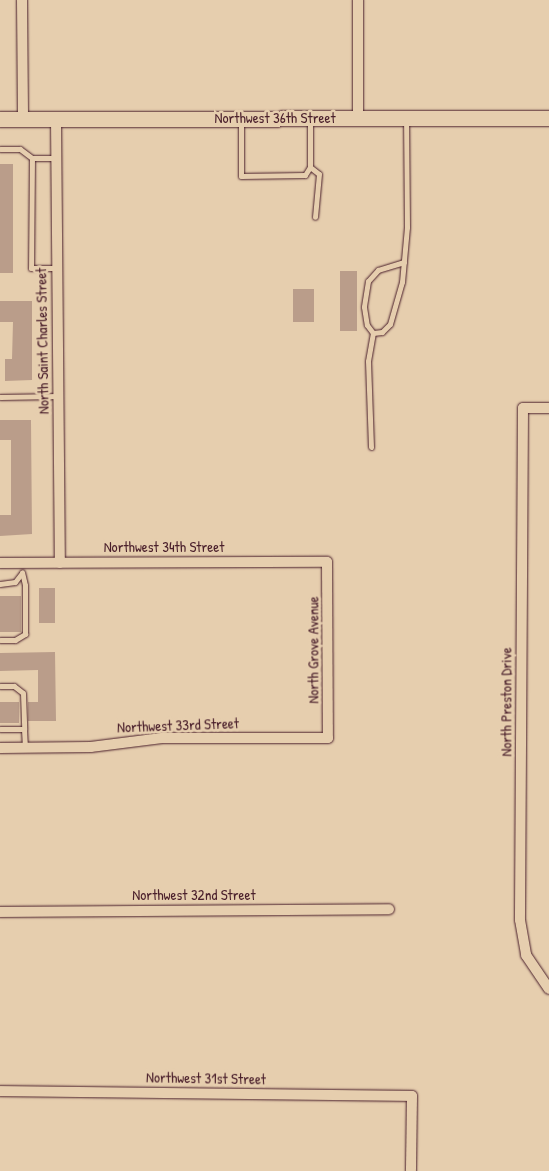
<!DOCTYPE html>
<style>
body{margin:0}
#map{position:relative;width:549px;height:1171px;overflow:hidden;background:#e6ceae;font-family:"Patrick Hand",sans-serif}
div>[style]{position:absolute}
.building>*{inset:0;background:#ba9d8a;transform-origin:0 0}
.roads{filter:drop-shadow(0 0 1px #4a1f2b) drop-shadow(0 0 1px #4a1f2b)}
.lane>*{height:5px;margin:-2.5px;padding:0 2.5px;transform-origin:2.5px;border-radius:2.5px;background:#e6ceae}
.street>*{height:10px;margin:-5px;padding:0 5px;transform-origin:5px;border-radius:5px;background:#e6ceae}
.secondary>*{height:15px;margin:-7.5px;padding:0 7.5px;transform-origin:7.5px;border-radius:7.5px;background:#e6ceae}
span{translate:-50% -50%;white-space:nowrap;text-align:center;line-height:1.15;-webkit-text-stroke:5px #e6ceae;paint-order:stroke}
.street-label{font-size:15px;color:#4a1f2b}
</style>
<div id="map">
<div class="building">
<i style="left:0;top:164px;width:13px;height:109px"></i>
<i style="left:340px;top:271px;width:17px;height:60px"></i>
<i style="left:293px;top:289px;width:21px;height:33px"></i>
<i style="clip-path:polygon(0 301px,32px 301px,32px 380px,5px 381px,5px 359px,12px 359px,13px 322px,0 322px)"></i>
<i style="clip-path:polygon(0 420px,31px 420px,32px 534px,0 536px,0 515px,11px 515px,11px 440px,0 440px)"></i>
<i style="left:39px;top:588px;width:16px;height:35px"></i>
<i style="left:0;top:596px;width:21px;height:36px"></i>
<i style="clip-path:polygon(55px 652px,56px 721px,28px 721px,28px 702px,38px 702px,38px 670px,0 671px,0 653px)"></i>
<i style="left:0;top:702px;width:19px;height:21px"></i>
</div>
<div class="roads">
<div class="lane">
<i style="left:241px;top:121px;width:55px;rotate:90deg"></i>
<i style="left:241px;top:176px;width:64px;rotate:-0.9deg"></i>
<i style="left:305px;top:175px;width:9px;rotate:-58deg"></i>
<i style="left:310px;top:167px;width:46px;rotate:-90deg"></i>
<i style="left:0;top:149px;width:20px"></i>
<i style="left:20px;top:149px;width:15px;rotate:37deg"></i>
<i style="left:32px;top:158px;width:110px;rotate:90.5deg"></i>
<i style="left:31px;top:268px;width:25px"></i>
<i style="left:32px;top:158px;width:24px"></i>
<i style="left:310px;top:167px;width:11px;rotate:38deg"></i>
<i style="left:319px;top:174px;width:43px;rotate:95.3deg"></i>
<i style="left:404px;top:262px;width:27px;rotate:163deg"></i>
<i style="left:378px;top:270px;width:15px;rotate:132deg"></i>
<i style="left:368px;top:281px;width:26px;rotate:99deg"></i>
<i style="left:364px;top:307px;width:18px;rotate:81deg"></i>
<i style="left:367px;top:325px;width:10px;rotate:53deg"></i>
<i style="left:373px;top:333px;width:9px;rotate:-6deg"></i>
<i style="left:382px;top:332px;width:11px;rotate:-45deg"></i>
<i style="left:390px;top:324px;width:44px;rotate:-74.1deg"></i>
<i style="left:402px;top:282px;width:55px;rotate:-84.8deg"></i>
<i style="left:407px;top:227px;width:106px;rotate:-90.5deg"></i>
<i style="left:0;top:397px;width:58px;rotate:-1deg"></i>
<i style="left:371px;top:447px;width:86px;rotate:-92deg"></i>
<i style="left:368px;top:361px;width:28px;rotate:-80deg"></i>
<i style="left:0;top:584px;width:15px;rotate:-8deg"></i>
<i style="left:15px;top:582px;width:11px;rotate:-52deg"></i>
<i style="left:0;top:640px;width:15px"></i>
<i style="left:15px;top:640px;width:12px;rotate:-31deg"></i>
<i style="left:25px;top:634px;width:49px;rotate:-90deg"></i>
<i style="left:25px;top:585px;width:13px;rotate:-103deg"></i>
<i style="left:0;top:686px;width:14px"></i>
<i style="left:14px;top:686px;width:11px;rotate:38deg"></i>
<i style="left:23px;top:693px;width:36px;rotate:88deg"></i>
<i style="left:0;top:729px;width:24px"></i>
<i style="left:24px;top:729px;width:19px;rotate:87deg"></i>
</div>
<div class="street">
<i style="left:22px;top:0;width:119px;rotate:89.5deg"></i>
<i style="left:358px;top:0;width:118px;rotate:90deg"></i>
<i style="left:56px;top:119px;width:444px;rotate:89.5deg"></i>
<i style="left:549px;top:408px;width:26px;rotate:180deg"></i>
<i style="left:523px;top:408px;width:512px;rotate:90.34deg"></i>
<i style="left:520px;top:920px;width:36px;rotate:80deg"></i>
<i style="left:526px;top:955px;width:41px;rotate:55.9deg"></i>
<i style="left:0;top:563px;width:327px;rotate:-0.2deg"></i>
<i style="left:327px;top:562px;width:176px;rotate:89.7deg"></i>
<i style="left:328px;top:738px;width:166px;rotate:180deg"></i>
<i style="left:162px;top:738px;width:72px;rotate:172.8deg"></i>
<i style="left:91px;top:747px;width:91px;rotate:179.4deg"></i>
<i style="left:0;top:912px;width:389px;rotate:-0.4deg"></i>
<i style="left:0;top:1091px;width:412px;rotate:0.7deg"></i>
<i style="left:412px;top:1096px;width:75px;rotate:90.8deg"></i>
</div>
<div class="secondary">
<i style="left:0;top:119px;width:549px;rotate:-0.1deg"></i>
</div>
</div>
<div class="street-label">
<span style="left:275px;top:118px">Northwest 36th Street</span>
<span style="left:42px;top:341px;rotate:-91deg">North Saint Charles Street</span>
<span style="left:164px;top:547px">Northwest 34th Street</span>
<span style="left:313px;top:650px;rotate:-90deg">North Grove Avenue</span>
<span style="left:506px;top:702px;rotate:-90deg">North Preston Drive</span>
<span style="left:178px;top:725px;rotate:-2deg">Northwest 33rd Street</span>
<span style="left:194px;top:895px">Northwest 32nd Street</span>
<span style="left:206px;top:1078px;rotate:1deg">Northwest 31st Street</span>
</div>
</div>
